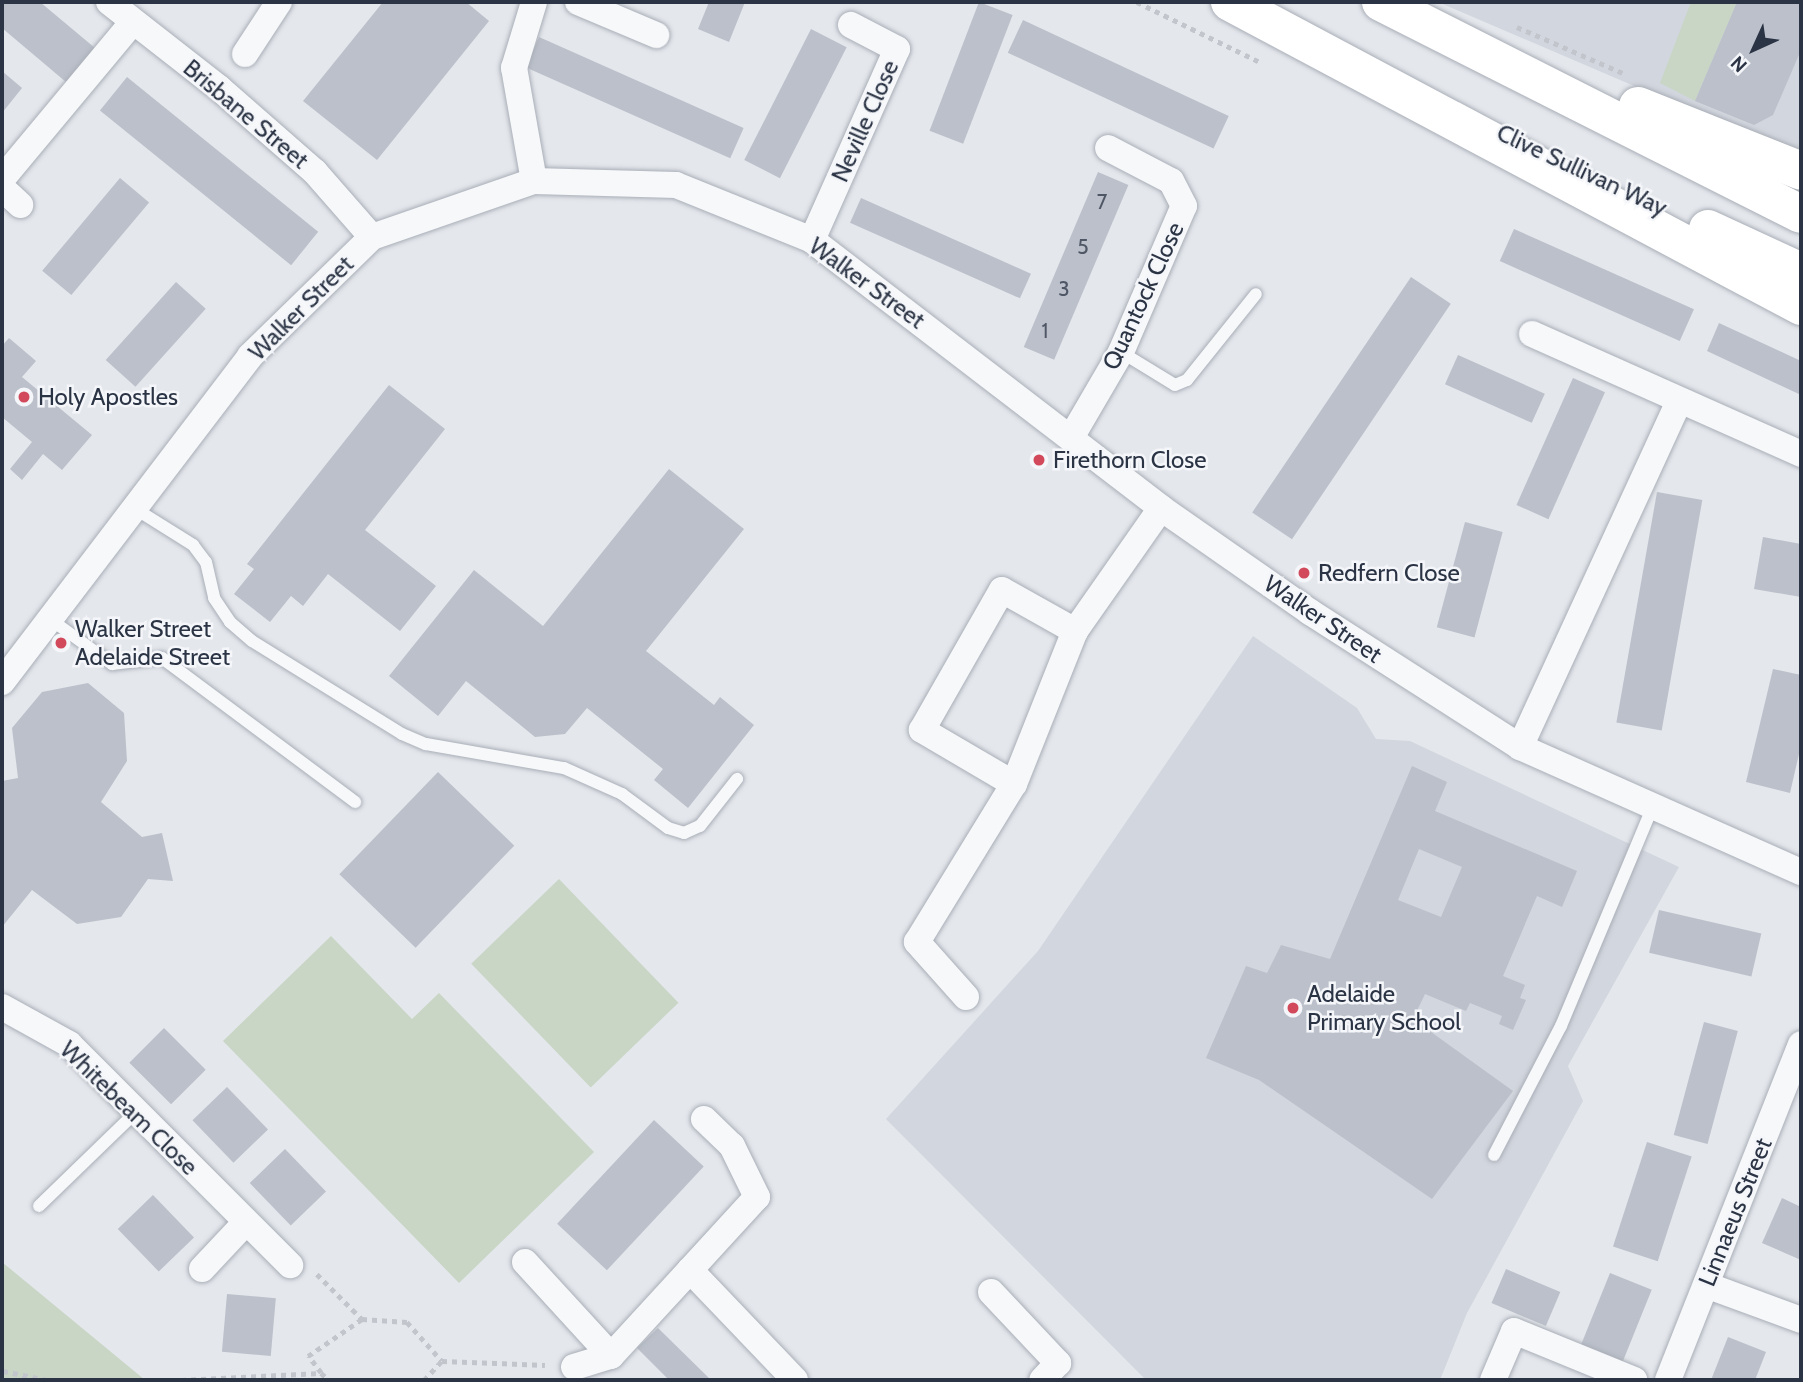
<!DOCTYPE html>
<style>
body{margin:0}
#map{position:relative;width:1803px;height:1382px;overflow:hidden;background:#e4e7ec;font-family:Cabin,sans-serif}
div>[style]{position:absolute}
.built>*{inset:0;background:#d2d6de}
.green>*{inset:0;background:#c9d6c5;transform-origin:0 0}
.building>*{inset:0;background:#bbc0ca;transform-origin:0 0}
.path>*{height:4.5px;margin-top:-2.25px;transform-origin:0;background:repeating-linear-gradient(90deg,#c2c5cb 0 5px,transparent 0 10px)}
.roads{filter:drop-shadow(0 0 2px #a9aeb7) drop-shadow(0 0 2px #a9aeb7)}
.lane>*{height:12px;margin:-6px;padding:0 6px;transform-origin:6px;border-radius:6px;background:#f7f8fa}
.street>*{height:26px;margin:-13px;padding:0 13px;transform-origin:13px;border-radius:13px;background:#f7f8fa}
.highway>*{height:38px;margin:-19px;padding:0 19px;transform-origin:19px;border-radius:19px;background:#fff}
.dots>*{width:19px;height:19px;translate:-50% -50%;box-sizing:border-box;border:4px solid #f4f6f9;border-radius:50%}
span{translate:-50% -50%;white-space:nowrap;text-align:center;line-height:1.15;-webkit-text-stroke:5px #f4f6f9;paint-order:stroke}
.number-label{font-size:21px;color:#4f5766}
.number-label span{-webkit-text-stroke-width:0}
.street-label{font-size:24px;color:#2b3445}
.poi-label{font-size:24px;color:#2b3445}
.left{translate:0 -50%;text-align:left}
.frame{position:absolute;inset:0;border:4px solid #2b3445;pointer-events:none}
.north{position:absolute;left:1719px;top:14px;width:70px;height:70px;-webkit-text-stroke:5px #f4f6f9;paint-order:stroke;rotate:225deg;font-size:19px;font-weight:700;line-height:28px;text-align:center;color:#2b3445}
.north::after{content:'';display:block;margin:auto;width:24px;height:32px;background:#2b3445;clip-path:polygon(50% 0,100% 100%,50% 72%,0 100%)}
</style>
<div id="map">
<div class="built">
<i style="clip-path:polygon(1438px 2px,1801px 2px,1801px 156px,1690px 110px)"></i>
<i style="clip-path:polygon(1253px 636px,1357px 708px,1376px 739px,1410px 741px,1679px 867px,1568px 1066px,1583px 1101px,1467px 1313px,1440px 1380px,1146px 1380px,886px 1119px,1038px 951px)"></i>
</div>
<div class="green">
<i style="clip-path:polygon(1691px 2px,1737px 2px,1695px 101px,1660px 83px)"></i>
<i style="left:559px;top:879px;width:172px;height:122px;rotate:46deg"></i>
<i style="clip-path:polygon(331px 936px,412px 1019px,439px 993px,594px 1152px,459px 1283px,223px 1041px)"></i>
<i style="clip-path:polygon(2px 1262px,145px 1380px,2px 1380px)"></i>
</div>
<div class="building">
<i style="clip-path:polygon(2px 2px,40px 2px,95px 48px,66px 82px,2px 28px)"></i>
<i style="clip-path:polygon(383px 2px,466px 2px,489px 21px,377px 160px,303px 101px)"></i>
<i style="clip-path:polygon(709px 2px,745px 2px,729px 42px,698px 29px)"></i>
<i style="left:979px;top:2px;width:36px;height:138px;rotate:21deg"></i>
<i style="clip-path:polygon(1737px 2px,1801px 2px,1801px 50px,1773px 115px,1754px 125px,1695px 101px)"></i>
<i style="left:1023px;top:20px;width:227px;height:36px;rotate:25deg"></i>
<i style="left:811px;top:29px;width:40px;height:147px;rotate:27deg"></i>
<i style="left:539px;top:37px;width:224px;height:33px;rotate:24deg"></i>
<i style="clip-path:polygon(2px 71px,22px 88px,2px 113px)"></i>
<i style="left:127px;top:77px;width:246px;height:43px;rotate:39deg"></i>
<i style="left:1098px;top:172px;width:33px;height:190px;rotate:23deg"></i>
<i style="left:120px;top:178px;width:38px;height:121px;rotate:40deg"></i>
<i style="left:861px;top:198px;width:186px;height:27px;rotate:24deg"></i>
<i style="left:1514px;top:229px;width:197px;height:35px;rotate:24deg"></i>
<i style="left:1411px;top:277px;width:48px;height:284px;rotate:34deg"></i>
<i style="left:176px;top:282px;width:40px;height:105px;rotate:42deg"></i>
<i style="clip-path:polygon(1719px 323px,1801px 361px,1801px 395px,1707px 351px)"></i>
<i style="clip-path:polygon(9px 338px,36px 361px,22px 377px,92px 435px,62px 470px,43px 454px,22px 480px,10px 469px,32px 442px,2px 417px,2px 346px)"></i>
<i style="left:1458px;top:355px;width:95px;height:32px;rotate:24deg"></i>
<i style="left:1573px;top:378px;width:35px;height:139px;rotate:24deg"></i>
<i style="clip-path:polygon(389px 385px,445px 429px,365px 530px,436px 586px,400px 631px,328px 574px,303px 606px,291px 596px,270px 622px,234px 594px,254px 569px,247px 564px)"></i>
<i style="clip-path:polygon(669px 469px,744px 529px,646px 651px,714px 705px,720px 697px,754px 725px,688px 808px,654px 780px,663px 769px,587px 708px,565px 734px,535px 737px,466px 681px,438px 716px,389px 676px,474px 570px,543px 626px)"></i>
<i style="left:1657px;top:492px;width:46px;height:234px;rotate:10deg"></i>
<i style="left:1465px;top:522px;width:39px;height:109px;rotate:15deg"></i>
<i style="clip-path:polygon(1763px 537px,1801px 544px,1801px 597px,1754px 589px)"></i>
<i style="clip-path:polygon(1773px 669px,1801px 675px,1801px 745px,1790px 793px,1746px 782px)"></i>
<i style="clip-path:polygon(88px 683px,124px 713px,127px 761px,101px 802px,142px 837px,162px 833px,173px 881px,148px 879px,121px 917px,77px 924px,32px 890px,2px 927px,2px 781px,18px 778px,12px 728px,42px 692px)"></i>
<i style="clip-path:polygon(evenodd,1412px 766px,1447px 782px,1435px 811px,1577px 871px,1562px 907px,1537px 896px,1503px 976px,1525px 985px,1520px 998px,1526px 1000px,1513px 1030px,1499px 1024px,1502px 1016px,1470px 1003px,1466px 1011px,1425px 994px,1413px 1019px,1513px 1091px,1432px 1199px,1259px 1080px,1206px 1058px,1246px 966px,1267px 973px,1281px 945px,1330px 959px,1412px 766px,1419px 849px,1462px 867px,1441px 917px,1398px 900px,1419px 849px)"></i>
<i style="left:438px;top:772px;width:106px;height:142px;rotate:44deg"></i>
<i style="left:1659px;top:910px;width:105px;height:44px;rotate:13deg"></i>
<i style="left:1704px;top:1022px;width:35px;height:117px;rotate:15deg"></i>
<i style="left:164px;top:1028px;width:59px;height:49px;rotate:45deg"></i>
<i style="left:227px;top:1087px;width:59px;height:48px;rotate:46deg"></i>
<i style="left:654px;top:1120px;width:68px;height:142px;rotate:43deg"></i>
<i style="left:1647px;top:1142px;width:47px;height:110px;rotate:18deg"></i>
<i style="left:285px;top:1149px;width:59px;height:49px;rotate:46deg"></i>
<i style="left:153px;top:1195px;width:59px;height:49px;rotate:46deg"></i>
<i style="clip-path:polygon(1782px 1198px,1801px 1207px,1801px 1260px,1762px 1243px)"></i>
<i style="left:1506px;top:1269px;width:59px;height:37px;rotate:23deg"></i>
<i style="left:1610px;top:1273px;width:45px;height:77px;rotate:22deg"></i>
<i style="left:227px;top:1294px;width:49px;height:58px;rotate:5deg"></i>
<i style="clip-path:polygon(658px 1328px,711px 1380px,669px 1380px,637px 1348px)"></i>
<i style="clip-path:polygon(1728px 1337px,1766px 1352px,1755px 1380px,1711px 1380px)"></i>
</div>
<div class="path">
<i style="left:1137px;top:2px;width:139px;rotate:26deg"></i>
<i style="left:1517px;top:27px;width:118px;rotate:23.5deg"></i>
<i style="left:317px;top:1274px;width:64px;rotate:45deg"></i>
<i style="left:362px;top:1319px;width:45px;rotate:3.8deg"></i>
<i style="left:407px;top:1322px;width:52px;rotate:48.1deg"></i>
<i style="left:442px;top:1361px;width:103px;rotate:2.2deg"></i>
<i style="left:3px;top:1371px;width:45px;rotate:11.6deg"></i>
<i style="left:321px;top:1373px;width:11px;rotate:41deg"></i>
<i style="left:181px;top:1380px;width:140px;rotate:-2.9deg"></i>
<i style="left:321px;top:1373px;width:21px;rotate:-127deg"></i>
<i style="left:308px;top:1356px;width:65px;rotate:-34.4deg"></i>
<i style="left:424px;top:1380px;width:26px;rotate:-47deg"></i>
</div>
<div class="roads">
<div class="lane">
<i style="left:1121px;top:352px;width:63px;rotate:31.4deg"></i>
<i style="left:1175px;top:385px;width:13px;rotate:-23deg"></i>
<i style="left:1187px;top:380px;width:110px;rotate:-51.3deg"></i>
<i style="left:134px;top:508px;width:70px;rotate:32.1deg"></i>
<i style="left:193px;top:545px;width:21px;rotate:53deg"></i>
<i style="left:206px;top:562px;width:37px;rotate:77deg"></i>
<i style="left:214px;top:598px;width:29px;rotate:56deg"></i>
<i style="left:230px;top:622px;width:29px;rotate:41deg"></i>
<i style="left:252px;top:641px;width:176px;rotate:31.8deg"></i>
<i style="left:402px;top:734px;width:26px;rotate:23deg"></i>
<i style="left:426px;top:744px;width:140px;rotate:9.9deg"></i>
<i style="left:564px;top:768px;width:64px;rotate:24.1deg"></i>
<i style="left:622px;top:794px;width:57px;rotate:36.5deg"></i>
<i style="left:668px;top:828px;width:17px;rotate:17deg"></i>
<i style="left:684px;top:833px;width:17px;rotate:-24deg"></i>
<i style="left:700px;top:826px;width:60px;rotate:-51.8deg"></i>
<i style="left:50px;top:619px;width:77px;rotate:36deg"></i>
<i style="left:112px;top:664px;width:50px;rotate:-6.8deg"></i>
<i style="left:162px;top:658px;width:241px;rotate:36.7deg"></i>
<i style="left:1494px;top:1155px;width:145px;rotate:-62.6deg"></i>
<i style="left:1561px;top:1026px;width:238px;rotate:-67.3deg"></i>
<i style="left:39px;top:1206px;width:135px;rotate:-44.1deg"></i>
</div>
<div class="street">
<i style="left:109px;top:2px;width:140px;rotate:38deg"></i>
<i style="left:219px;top:88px;width:128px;rotate:41.2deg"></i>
<i style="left:315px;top:172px;width:86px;rotate:48.8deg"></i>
<i style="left:578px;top:2px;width:85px;rotate:22.9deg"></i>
<i style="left:245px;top:54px;width:62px;rotate:-56.8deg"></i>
<i style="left:2px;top:179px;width:204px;rotate:-50.2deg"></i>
<i style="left:534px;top:181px;width:115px;rotate:-100deg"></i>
<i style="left:514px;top:68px;width:69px;rotate:-73.1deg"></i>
<i style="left:2px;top:188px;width:25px;rotate:43deg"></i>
<i style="left:812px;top:240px;width:209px;rotate:-66deg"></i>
<i style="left:897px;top:49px;width:52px;rotate:-152.4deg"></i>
<i style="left:1532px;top:334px;width:295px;rotate:24deg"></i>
<i style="left:1072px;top:436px;width:97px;rotate:-59.7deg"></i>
<i style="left:1121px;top:352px;width:159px;rotate:-66.7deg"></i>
<i style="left:1184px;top:206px;width:28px;rotate:-117deg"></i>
<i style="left:1171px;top:181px;width:71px;rotate:-152.4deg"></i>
<i style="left:2px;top:682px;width:410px;rotate:-52.7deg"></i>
<i style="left:250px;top:356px;width:170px;rotate:-44.3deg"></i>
<i style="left:372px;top:237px;width:171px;rotate:-19.1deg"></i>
<i style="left:534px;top:181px;width:142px;rotate:1.6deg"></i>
<i style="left:676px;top:185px;width:147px;rotate:22deg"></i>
<i style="left:812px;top:240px;width:440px;rotate:37.5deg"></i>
<i style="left:1161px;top:508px;width:182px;rotate:34.9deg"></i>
<i style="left:1310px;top:612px;width:250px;rotate:32.7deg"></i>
<i style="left:1520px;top:747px;width:308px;rotate:24deg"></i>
<i style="left:1520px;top:747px;width:380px;rotate:-65.3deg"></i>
<i style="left:1014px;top:784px;width:107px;rotate:-149.6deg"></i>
<i style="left:922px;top:730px;width:161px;rotate:-60.3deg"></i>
<i style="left:1002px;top:590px;width:84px;rotate:29.3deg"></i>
<i style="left:966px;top:997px;width:74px;rotate:-131.7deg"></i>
<i style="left:917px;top:942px;width:185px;rotate:-58.5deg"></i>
<i style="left:1014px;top:784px;width:165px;rotate:-68.3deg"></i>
<i style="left:1075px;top:631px;width:150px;rotate:-55deg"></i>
<i style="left:2px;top:1007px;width:77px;rotate:28.9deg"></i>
<i style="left:69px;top:1044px;width:313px;rotate:45deg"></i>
<i style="left:525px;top:1262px;width:127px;rotate:47.5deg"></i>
<i style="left:202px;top:1269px;width:64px;rotate:-46.9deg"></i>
<i style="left:690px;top:1270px;width:99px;rotate:-47.5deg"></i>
<i style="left:757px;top:1197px;width:57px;rotate:-116.1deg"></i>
<i style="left:732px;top:1146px;width:39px;rotate:-136deg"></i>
<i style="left:1706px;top:1285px;width:101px;rotate:20.2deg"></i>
<i style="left:991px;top:1292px;width:98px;rotate:46.7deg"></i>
<i style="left:1058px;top:1363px;width:23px;rotate:133deg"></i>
<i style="left:574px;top:1367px;width:39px;rotate:-17deg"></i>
<i style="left:611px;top:1356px;width:117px;rotate:-47.4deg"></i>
<i style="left:690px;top:1270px;width:152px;rotate:46.3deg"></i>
<i style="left:1493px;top:1380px;width:53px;rotate:-66.8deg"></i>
<i style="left:1514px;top:1331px;width:130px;rotate:22.2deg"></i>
<i style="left:1668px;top:1380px;width:361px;rotate:-68.4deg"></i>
</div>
<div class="highway">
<i style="left:1230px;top:2px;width:647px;rotate:28.03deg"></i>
<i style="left:1381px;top:2px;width:470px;rotate:26.8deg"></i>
<i style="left:1638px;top:106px;width:175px;rotate:21.7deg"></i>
<i style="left:1708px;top:229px;width:102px;rotate:24.8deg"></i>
</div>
</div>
<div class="dots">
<i style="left:24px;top:397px;background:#d1495b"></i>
<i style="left:1039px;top:460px;background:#d1495b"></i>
<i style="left:1304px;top:573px;background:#d1495b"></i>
<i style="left:61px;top:643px;background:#d1495b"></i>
<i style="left:1293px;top:1008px;background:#d1495b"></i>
</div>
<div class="number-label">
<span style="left:1102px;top:202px">7</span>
<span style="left:1083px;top:247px">5</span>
<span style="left:1064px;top:289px">3</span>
<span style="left:1045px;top:331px">1</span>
</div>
<div class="street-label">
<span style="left:246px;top:114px;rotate:40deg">Brisbane Street</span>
<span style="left:865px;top:121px;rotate:-66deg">Neville Close</span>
<span style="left:1582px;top:170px;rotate:25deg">Clive Sullivan Way</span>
<span style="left:867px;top:283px;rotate:36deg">Walker Street</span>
<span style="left:1143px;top:296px;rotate:-65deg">Quantock Close</span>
<span style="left:301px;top:308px;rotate:-45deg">Walker Street</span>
<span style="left:1323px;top:619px;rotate:34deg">Walker Street</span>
<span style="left:129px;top:1108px;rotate:44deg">Whitebeam Close</span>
<span style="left:1735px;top:1212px;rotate:-68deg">Linnaeus Street</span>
</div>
<div class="poi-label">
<span class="left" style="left:38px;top:397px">Holy Apostles</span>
<span class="left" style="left:1053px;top:460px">Firethorn Close</span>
<span class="left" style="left:1318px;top:573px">Redfern Close</span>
<span class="left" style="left:75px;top:643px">Walker Street<br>Adelaide Street</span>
<span class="left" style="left:1307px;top:1008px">Adelaide<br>Primary School</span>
</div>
<div class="frame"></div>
<div class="north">N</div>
</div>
